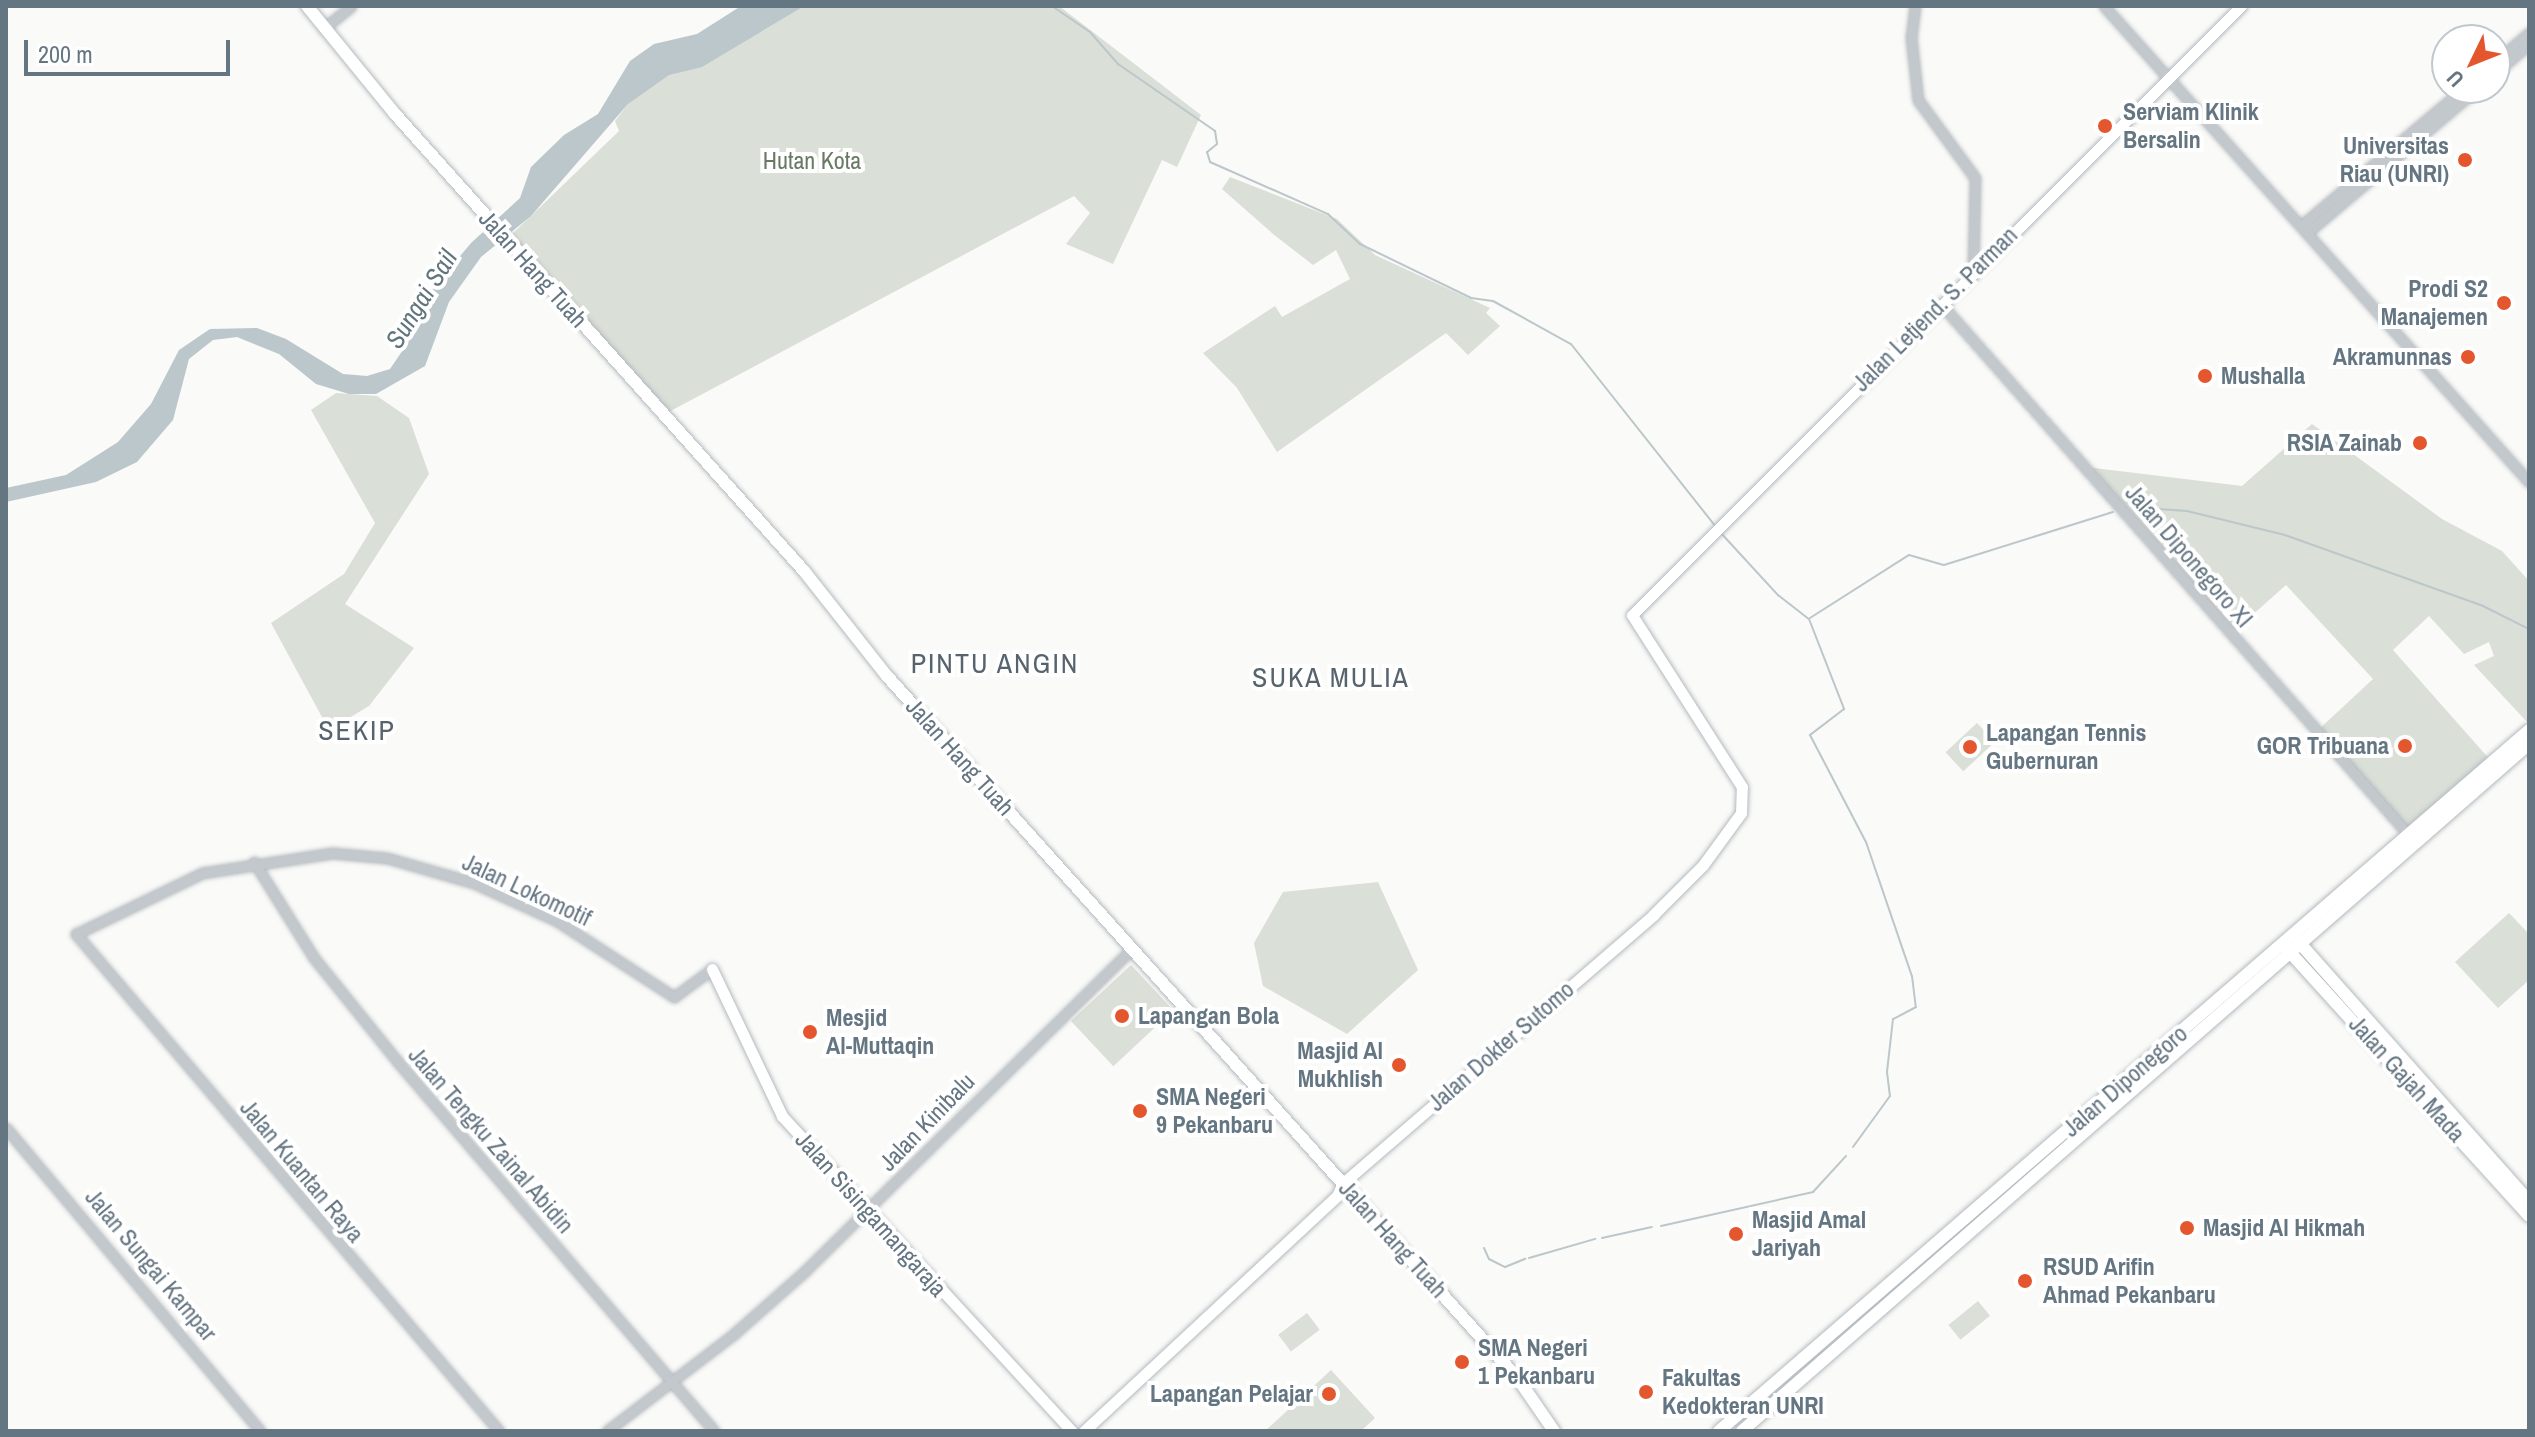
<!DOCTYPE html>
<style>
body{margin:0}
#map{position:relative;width:2535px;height:1437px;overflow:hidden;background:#fafaf8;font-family:"Archivo Narrow",sans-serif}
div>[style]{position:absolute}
.green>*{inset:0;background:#dadfd7;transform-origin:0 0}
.water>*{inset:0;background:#bbc7cb}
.stream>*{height:2px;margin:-1px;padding:0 1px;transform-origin:1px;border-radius:1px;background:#bbc7cb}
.roads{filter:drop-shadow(0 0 2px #b3babf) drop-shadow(0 0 2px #b3babf)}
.tertiary>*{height:9px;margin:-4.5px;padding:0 4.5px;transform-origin:4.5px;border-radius:4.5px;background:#c3c8cc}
.secondary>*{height:11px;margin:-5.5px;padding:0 5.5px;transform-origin:5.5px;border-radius:5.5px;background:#fff}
.primary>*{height:12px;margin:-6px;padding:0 6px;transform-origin:6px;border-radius:6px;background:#fff}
.dots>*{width:22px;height:22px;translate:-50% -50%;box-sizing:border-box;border:4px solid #fff;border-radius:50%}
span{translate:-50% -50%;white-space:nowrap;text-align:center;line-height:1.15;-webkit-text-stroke:8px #fff;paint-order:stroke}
.poi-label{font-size:24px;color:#657683;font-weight:700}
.left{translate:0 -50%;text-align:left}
.right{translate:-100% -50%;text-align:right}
.park-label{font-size:24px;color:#687a64}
.street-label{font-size:24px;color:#657683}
.water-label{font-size:26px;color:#60757c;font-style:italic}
.quarter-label{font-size:28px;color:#57646e;letter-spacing:2px}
.frame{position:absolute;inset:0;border:8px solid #657683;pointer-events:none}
.north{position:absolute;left:2431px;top:24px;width:80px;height:80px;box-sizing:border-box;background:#fff;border:2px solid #c1c8cd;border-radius:50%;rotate:227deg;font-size:22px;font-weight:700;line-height:32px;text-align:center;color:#657683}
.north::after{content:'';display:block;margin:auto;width:28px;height:36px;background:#e4572e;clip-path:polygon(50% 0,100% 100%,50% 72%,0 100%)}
.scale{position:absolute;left:24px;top:40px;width:206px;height:36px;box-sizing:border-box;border:4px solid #657683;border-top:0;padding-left:10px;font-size:24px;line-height:28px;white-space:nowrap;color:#657683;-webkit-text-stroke:6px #fff;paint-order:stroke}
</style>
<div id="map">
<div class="green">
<i style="clip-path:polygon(750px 6px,1059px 6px,1201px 115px,1177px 167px,1162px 160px,1113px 264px,1066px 244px,1090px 213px,1074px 196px,663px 415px,509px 237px,619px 131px,615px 121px,628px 104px)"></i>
<i style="clip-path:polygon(1230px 177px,1337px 219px,1375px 255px,1490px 308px,1486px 313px,1500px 326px,1468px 355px,1446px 333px,1277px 452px,1237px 388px,1203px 353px,1275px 306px,1282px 317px,1350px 279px,1336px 250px,1313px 265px,1273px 234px,1222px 189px)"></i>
<i style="clip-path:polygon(336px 393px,377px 396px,409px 418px,429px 474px,345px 604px,414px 648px,369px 706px,329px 730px,271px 623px,344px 574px,375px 523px,311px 410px)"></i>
<i style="clip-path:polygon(2312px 424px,2442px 519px,2502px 551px,2529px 581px,2528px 723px,2474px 665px,2494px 656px,2489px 642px,2464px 654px,2429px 616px,2393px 650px,2492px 762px,2408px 834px,2317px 731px,2373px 679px,2286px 585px,2231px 634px,2086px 467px,2242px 486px)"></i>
<i style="left:1977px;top:723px;width:26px;height:43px;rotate:47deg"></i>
<i style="clip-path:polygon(1378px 882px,1418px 970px,1347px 1034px,1263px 986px,1254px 943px,1283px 892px)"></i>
<i style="clip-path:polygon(2509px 913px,2529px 934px,2529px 980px,2498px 1008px,2455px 962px)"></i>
<i style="left:1131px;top:965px;width:62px;height:82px;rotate:47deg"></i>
<i style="left:1978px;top:1301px;width:19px;height:38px;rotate:51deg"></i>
<i style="left:1307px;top:1313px;width:21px;height:36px;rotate:53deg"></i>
<i style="clip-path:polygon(1331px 1370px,1375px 1418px,1361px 1431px,1265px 1431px)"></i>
</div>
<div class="water">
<i style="clip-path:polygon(741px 6px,804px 6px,702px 67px,669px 75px,628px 104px,531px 216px,481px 257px,449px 302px,425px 366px,376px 394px,349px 394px,316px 384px,279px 354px,237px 337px,213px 340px,189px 359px,173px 420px,137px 462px,96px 482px,6px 502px,6px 488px,66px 475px,118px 442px,151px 404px,179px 350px,210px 329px,257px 328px,286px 339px,343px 374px,367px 376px,390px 369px,407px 344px,420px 304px,471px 243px,520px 198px,531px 167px,564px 135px,598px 114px,630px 61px,654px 44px,697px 34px)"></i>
</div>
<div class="stream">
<i style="left:1052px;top:6px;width:46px;rotate:34.4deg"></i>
<i style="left:1090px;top:32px;width:43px;rotate:48.8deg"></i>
<i style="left:1118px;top:64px;width:118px;rotate:34.6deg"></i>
<i style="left:1215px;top:131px;width:13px;rotate:81deg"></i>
<i style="left:1217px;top:144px;width:13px;rotate:141deg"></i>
<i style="left:1207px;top:152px;width:10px;rotate:73deg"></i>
<i style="left:1210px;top:162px;width:129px;rotate:23.8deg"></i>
<i style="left:1328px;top:214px;width:44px;rotate:43.2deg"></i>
<i style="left:1360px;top:244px;width:123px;rotate:25.9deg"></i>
<i style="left:1471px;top:298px;width:22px;rotate:8deg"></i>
<i style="left:1493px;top:301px;width:89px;rotate:28.9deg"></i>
<i style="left:1571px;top:344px;width:233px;rotate:51.6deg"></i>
<i style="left:2131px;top:507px;width:56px;rotate:4.1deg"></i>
<i style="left:2187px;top:511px;width:101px;rotate:13.8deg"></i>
<i style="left:2285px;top:535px;width:210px;rotate:19.7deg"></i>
<i style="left:2483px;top:606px;width:51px;rotate:26.6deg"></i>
<i style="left:1720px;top:532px;width:86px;rotate:47.4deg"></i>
<i style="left:1778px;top:595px;width:39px;rotate:38deg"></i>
<i style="left:1809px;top:619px;width:97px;rotate:68.7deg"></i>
<i style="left:1844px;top:709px;width:43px;rotate:142.6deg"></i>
<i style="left:1810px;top:735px;width:121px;rotate:62.4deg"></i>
<i style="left:1866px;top:842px;width:142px;rotate:71.1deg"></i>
<i style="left:1912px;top:976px;width:31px;rotate:83deg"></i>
<i style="left:1916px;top:1007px;width:26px;rotate:152deg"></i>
<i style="left:1893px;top:1019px;width:53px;rotate:96.5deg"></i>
<i style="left:1887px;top:1072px;width:24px;rotate:83deg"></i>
<i style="left:1890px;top:1096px;width:63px;rotate:126deg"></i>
<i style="left:1810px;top:618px;width:117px;rotate:-32.5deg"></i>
<i style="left:1909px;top:555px;width:36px;rotate:16deg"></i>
<i style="left:1944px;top:565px;width:177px;rotate:-17.4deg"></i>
<i style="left:1661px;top:1226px;width:156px;rotate:-12.6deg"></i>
<i style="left:1813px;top:1192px;width:49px;rotate:-47.5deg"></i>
<i style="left:1602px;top:1238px;width:51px;rotate:-12.4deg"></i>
<i style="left:1484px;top:1248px;width:12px;rotate:66deg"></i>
<i style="left:1489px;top:1259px;width:18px;rotate:27deg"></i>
<i style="left:1505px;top:1267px;width:22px;rotate:-22deg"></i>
<i style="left:1529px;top:1258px;width:69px;rotate:-16.1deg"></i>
</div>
<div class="roads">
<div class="tertiary">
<i style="left:1915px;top:6px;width:31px;rotate:97deg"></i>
<i style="left:1911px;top:37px;width:63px;rotate:83.7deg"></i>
<i style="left:1918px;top:100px;width:97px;rotate:53.8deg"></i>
<i style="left:1975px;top:178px;width:93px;rotate:91.2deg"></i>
<i style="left:2104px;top:6px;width:638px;rotate:48.24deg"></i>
<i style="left:323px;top:29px;width:36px;rotate:-39deg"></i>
<i style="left:2495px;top:62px;width:45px;rotate:-40.5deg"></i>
<i style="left:2495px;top:73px;width:45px;rotate:-40.5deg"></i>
<i style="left:2302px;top:225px;width:212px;rotate:-40.2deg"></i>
<i style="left:2308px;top:232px;width:223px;rotate:-40.3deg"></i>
<i style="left:1941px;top:304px;width:706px;rotate:48.62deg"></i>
<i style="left:254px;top:862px;width:113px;rotate:58deg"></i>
<i style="left:314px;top:958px;width:132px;rotate:51.1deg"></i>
<i style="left:397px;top:1061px;width:487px;rotate:49.4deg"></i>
<i style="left:6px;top:1128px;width:395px;rotate:50deg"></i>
<i style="left:499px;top:1431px;width:653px;rotate:-130.4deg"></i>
<i style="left:76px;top:934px;width:140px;rotate:-25.8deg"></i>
<i style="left:202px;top:873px;width:132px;rotate:-8.7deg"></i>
<i style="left:332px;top:853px;width:55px;rotate:5.2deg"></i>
<i style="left:387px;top:858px;width:91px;rotate:16deg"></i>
<i style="left:474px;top:883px;width:91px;rotate:24.6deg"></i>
<i style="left:557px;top:921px;width:140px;rotate:33deg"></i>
<i style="left:674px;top:997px;width:47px;rotate:-36.4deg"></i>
<i style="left:607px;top:1431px;width:161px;rotate:-37.4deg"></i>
<i style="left:735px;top:1333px;width:92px;rotate:-41.5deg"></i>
<i style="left:804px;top:1272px;width:460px;rotate:-44.6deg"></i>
</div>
<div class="secondary">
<i style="left:712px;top:969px;width:163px;rotate:64.5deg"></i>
<i style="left:782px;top:1116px;width:428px;rotate:47.4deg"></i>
<i style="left:1084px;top:1431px;width:345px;rotate:-42.9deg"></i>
<i style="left:1337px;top:1196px;width:14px;rotate:-65deg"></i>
<i style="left:1343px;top:1183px;width:410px;rotate:-40.8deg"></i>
<i style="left:1653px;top:915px;width:71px;rotate:-45deg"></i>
<i style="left:1703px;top:865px;width:64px;rotate:-53.8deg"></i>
<i style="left:1741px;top:813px;width:26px;rotate:-88deg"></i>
<i style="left:1742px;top:787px;width:204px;rotate:-122.6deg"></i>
<i style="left:1632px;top:615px;width:861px;rotate:-45deg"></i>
</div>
<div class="primary">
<i style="left:307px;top:6px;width:139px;rotate:50.8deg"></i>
<i style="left:395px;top:114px;width:613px;rotate:48.17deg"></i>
<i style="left:804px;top:571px;width:134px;rotate:51.7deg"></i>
<i style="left:887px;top:676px;width:946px;rotate:48.08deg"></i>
<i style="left:1519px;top:1380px;width:62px;rotate:55.5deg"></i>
<i style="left:2297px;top:940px;width:349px;rotate:48.4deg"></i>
<i style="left:2287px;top:949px;width:360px;rotate:47.8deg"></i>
<i style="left:1719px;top:1431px;width:1071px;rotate:-40.87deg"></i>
<i style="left:1742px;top:1431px;width:1045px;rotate:-41.12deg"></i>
</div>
</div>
<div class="dots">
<i style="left:2105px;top:126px;background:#e4572e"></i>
<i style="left:2465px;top:160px;background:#e4572e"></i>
<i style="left:2504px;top:303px;background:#e4572e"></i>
<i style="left:2468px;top:357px;background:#e4572e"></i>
<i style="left:2205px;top:376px;background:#e4572e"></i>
<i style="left:2420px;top:443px;background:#e4572e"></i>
<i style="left:2405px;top:746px;background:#e4572e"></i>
<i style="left:1970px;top:747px;background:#e4572e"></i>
<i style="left:1122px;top:1016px;background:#e4572e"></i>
<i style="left:810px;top:1032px;background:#e4572e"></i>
<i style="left:1399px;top:1065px;background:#e4572e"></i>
<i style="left:1140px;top:1111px;background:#e4572e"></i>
<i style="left:2187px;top:1228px;background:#e4572e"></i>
<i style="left:1736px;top:1234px;background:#e4572e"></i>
<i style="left:2025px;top:1281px;background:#e4572e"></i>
<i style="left:1462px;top:1362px;background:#e4572e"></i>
<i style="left:1646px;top:1392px;background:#e4572e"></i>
<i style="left:1329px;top:1394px;background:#e4572e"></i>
</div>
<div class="poi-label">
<span class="left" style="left:2123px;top:126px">Serviam Klinik<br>Bersalin</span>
<span class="right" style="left:2449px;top:160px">Universitas<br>Riau (UNRI)</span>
<span class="right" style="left:2488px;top:303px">Prodi S2<br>Manajemen</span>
<span class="right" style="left:2452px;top:357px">Akramunnas</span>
<span class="left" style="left:2221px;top:376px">Mushalla</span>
<span class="right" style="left:2402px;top:443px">RSIA Zainab</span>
<span class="left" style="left:1986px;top:747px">Lapangan Tennis<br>Gubernuran</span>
<span class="right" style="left:2389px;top:746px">GOR Tribuana</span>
<span class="left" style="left:1138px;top:1016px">Lapangan Bola</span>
<span class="left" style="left:826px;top:1032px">Mesjid<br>Al-Muttaqin</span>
<span class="right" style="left:1383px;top:1065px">Masjid Al<br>Mukhlish</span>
<span class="left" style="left:1156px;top:1111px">SMA Negeri<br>9 Pekanbaru</span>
<span class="left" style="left:1752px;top:1234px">Masjid Amal<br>Jariyah</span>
<span class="left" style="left:2203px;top:1228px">Masjid Al Hikmah</span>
<span class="left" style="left:2043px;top:1281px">RSUD Arifin<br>Ahmad Pekanbaru</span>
<span class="left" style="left:1478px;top:1362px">SMA Negeri<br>1 Pekanbaru</span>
<span class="left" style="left:1662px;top:1392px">Fakultas<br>Kedokteran UNRI</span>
<span class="right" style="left:1313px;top:1394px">Lapangan Pelajar</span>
</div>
<div class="park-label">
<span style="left:812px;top:161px">Hutan Kota</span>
</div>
<div class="street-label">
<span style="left:533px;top:269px;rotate:48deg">Jalan Hang Tuah</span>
<span style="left:1935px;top:309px;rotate:-45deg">Jalan Letjend. S. Parman</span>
<span style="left:2189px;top:556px;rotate:49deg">Jalan Diponegoro XI</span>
<span style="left:960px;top:757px;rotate:48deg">Jalan Hang Tuah</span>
<span style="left:527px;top:890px;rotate:25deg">Jalan Lokomotif</span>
<span style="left:1501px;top:1046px;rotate:-41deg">Jalan Dokter Sutomo</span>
<span style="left:2407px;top:1079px;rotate:48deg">Jalan Gajah Mada</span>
<span style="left:2125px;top:1081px;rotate:-41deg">Jalan Diponegoro</span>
<span style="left:927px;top:1122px;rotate:-46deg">Jalan Kinibalu</span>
<span style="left:491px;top:1140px;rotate:49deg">Jalan Tengku Zainal Abidin</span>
<span style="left:302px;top:1171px;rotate:50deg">Jalan Kuantan Raya</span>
<span style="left:871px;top:1214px;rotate:48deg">Jalan Sisingamangaraja</span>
<span style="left:1393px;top:1239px;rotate:48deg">Jalan Hang Tuah</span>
<span style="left:151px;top:1265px;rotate:50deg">Jalan Sungai Kampar</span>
</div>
<div class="water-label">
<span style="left:421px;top:299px;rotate:-58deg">Sungai Sail</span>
</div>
<div class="quarter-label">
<span style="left:995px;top:663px">PINTU ANGIN</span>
<span style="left:1331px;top:677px">SUKA MULIA</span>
<span style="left:357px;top:730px">SEKIP</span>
</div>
<div class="frame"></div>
<div class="north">U</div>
<div class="scale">200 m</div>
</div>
